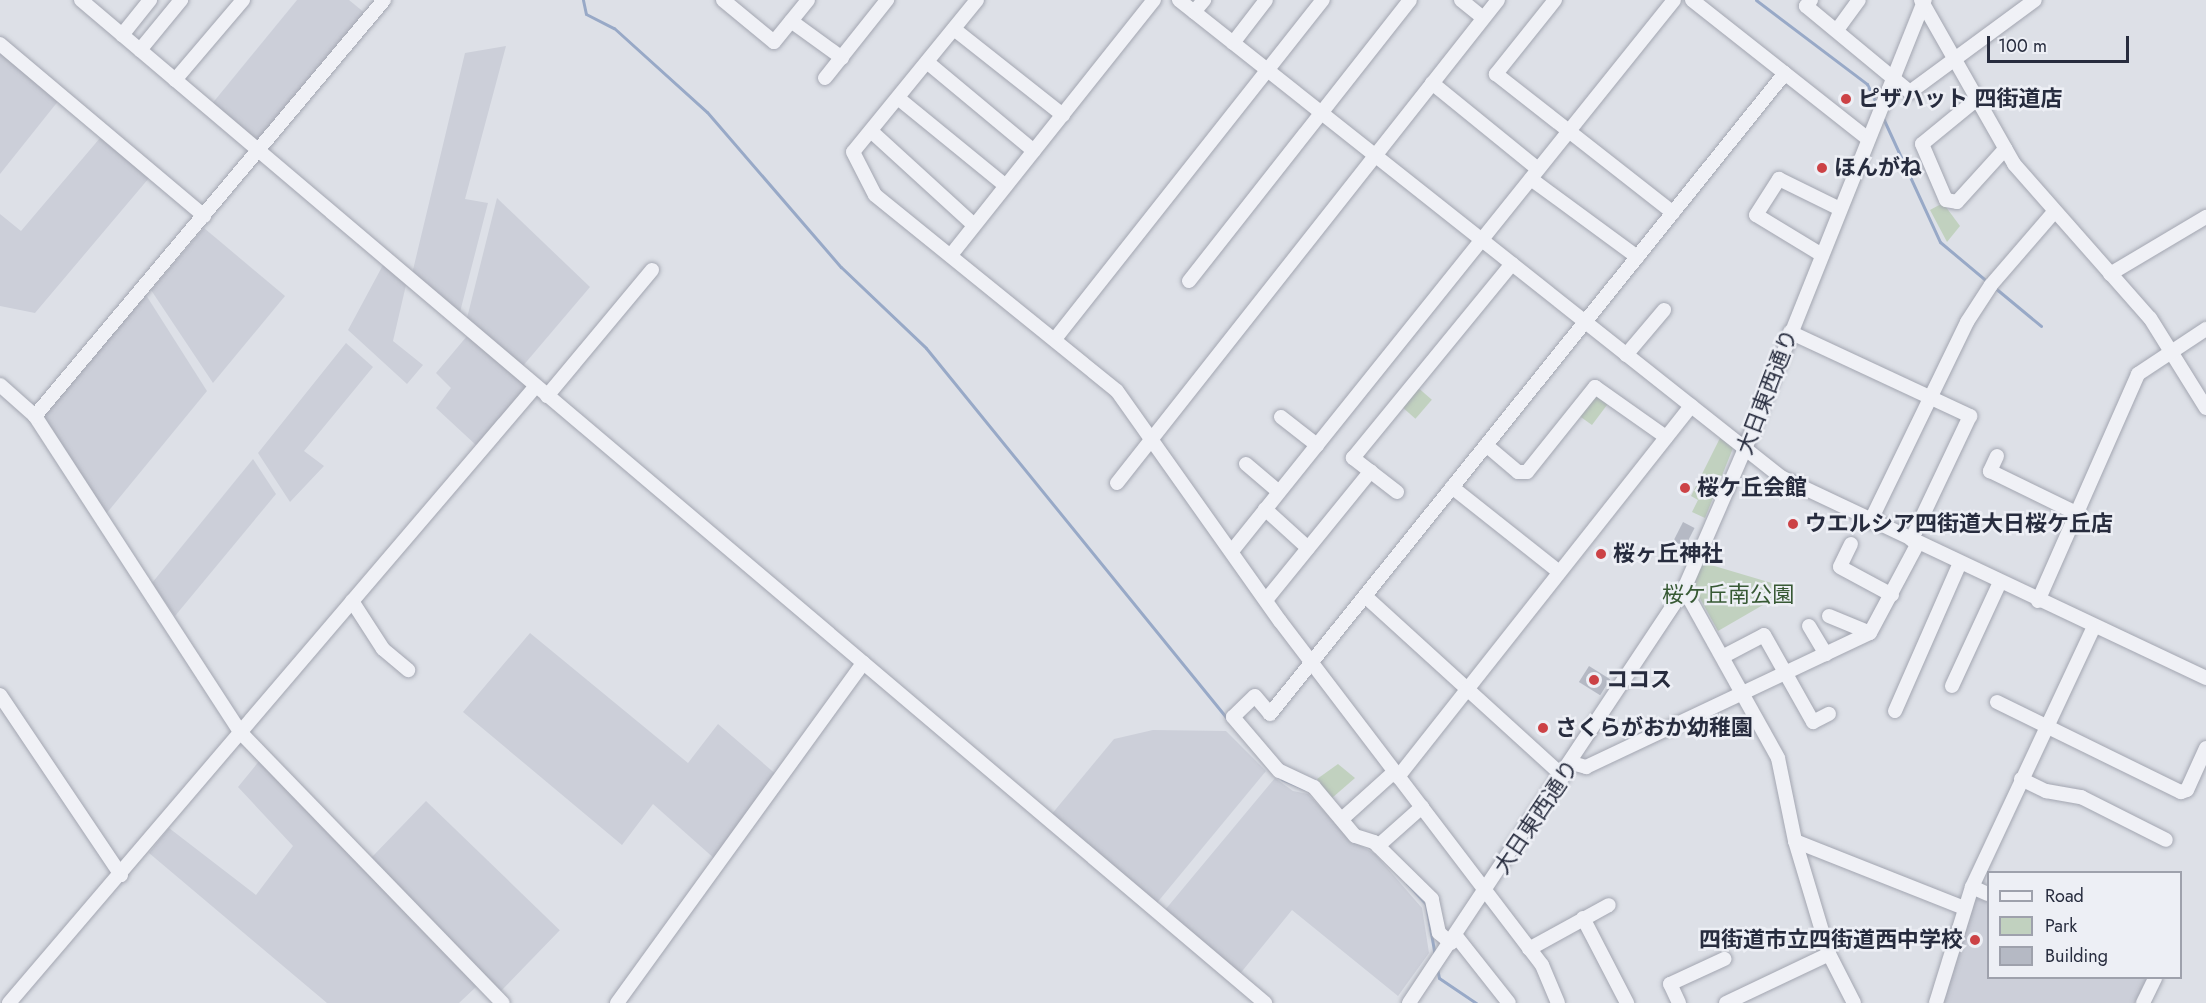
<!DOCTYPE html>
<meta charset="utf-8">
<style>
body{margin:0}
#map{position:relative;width:2206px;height:1003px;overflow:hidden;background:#dde0e7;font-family:Jost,"Noto Sans JP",sans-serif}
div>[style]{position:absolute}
.built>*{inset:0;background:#cccfd9;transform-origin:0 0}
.green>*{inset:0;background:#c1d1bf;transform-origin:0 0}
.stream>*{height:3px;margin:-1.5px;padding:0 1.5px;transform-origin:1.5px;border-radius:1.5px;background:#98a9c7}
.building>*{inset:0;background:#b5b9c4;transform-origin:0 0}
.roads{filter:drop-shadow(0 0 2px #a3a6b1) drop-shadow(0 0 2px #a3a6b1)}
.minor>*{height:14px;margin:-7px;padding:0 7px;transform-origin:7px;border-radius:7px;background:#f0f1f6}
.dots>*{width:16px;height:16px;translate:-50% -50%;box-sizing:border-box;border:3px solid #edeff5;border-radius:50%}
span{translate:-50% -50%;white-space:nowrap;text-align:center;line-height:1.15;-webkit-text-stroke:5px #edeff5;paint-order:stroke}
.poi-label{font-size:22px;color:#272c3e;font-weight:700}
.left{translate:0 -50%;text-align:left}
.right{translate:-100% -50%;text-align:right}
.street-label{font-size:22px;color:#272c3e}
.park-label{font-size:22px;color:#375934}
.legend{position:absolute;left:1987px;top:871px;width:195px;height:108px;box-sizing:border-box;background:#edeff5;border:2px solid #9ea1ac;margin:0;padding:8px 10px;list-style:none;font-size:18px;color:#272c3e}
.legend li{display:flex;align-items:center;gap:12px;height:30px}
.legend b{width:30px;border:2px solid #9ea1ac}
.scale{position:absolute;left:1987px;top:36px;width:142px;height:27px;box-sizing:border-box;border:3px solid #272c3e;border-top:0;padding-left:8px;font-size:18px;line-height:21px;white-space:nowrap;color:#272c3e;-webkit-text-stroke:4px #edeff5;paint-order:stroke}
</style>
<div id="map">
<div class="built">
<i style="clip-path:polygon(297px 0,349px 0,366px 14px,258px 145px,211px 105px)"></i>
<i style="clip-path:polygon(506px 46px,465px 199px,488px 203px,459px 316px,412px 274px,465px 53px)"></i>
<i style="clip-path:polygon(0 52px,59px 100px,0 174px)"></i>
<i style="clip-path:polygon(100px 138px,149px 178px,35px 313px,0 306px,0 214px,21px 231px)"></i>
<i style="clip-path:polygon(497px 198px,590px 287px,522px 367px,466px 322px)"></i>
<i style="clip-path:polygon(204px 228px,285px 296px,213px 383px,151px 290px)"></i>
<i style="clip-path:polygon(383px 265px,406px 285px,393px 341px,423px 365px,407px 384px,348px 330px)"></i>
<i style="clip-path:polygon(146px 295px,207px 391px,106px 514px,42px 416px)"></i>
<i style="clip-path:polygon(467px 336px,528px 387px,477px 446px,436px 408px,451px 388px,436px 373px)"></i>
<i style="clip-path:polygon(346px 343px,373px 367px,304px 451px,324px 466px,290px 502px,258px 453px)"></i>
<i style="clip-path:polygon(253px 459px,276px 494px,175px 616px,152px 583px)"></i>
<i style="clip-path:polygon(530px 633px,688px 763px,718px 724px,778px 776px,716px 860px,653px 804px,622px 845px,463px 712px)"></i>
<i style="clip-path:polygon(1153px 730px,1226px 731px,1266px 771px,1156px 904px,1051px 815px,1114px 739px)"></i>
<i style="clip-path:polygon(260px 760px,477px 986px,459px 1003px,327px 1003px,149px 853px,169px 828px,256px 895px,293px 846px,238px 787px)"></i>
<i style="clip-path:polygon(1275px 778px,1293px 791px,1308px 794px,1351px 840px,1375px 854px,1422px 908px,1429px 953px,1398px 996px,1292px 910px,1239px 975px,1165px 910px)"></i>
<i style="left:426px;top:801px;width:186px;height:85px;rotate:44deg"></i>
<i style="clip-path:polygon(1976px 898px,1988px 902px,1988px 978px,2149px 978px,2137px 1003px,1942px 1003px)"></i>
</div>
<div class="green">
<i style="clip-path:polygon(1943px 203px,1960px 226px,1947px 242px,1930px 210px)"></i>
<i style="left:1416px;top:386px;width:21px;height:25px;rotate:41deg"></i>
<i style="clip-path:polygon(1601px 393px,1610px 401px,1592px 425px,1578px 415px)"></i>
<i style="clip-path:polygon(1720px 438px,1733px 448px,1705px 518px,1692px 512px,1698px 500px,1691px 496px)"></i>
<i style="clip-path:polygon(1701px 562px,1782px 586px,1775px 598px,1718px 631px,1692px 584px)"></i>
<i style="clip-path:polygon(1338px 764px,1355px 778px,1332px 798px,1317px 779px)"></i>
</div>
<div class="stream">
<i style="left:583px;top:0;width:14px;rotate:78deg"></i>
<i style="left:586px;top:14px;width:31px;rotate:27deg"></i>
<i style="left:614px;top:28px;width:125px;rotate:42.1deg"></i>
<i style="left:707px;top:112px;width:205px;rotate:49.2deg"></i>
<i style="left:841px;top:267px;width:117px;rotate:43.6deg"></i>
<i style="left:926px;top:348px;width:481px;rotate:50.9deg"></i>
<i style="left:1756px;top:0;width:139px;rotate:37.1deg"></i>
<i style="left:1867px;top:84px;width:25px;rotate:64deg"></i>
<i style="left:1883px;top:118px;width:136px;rotate:65.3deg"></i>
<i style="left:1940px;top:242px;width:64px;rotate:39.9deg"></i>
<i style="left:1994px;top:287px;width:61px;rotate:39.7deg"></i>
<i style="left:1282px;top:779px;width:25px;rotate:23deg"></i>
<i style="left:1407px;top:883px;width:28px;rotate:48deg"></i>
<i style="left:1426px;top:904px;width:53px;rotate:80.2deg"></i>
<i style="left:1437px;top:968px;width:10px;rotate:79deg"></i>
<i style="left:1439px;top:978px;width:45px;rotate:34deg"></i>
</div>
<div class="building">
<i style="left:1683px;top:522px;width:13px;height:26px;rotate:27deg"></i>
<i style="left:1589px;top:666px;width:25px;height:19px;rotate:32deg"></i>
</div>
<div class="roads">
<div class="minor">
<i style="left:81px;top:0;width:1552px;rotate:40.27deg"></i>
<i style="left:723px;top:0;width:66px;rotate:39.5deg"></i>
<i style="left:774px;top:42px;width:54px;rotate:-51deg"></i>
<i style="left:977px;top:0;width:196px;rotate:129.2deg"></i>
<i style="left:853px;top:152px;width:48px;rotate:62.9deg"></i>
<i style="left:875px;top:195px;width:311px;rotate:39deg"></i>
<i style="left:1117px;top:391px;width:282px;rotate:54.7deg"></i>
<i style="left:1280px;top:621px;width:432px;rotate:52.7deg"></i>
<i style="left:1542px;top:965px;width:41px;rotate:67.2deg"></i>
<i style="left:1179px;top:0;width:768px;rotate:38.39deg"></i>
<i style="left:1781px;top:477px;width:470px;rotate:25.3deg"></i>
<i style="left:1461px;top:0;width:28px;rotate:39deg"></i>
<i style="left:1555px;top:0;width:95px;rotate:128.6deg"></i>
<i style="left:1496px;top:74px;width:225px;rotate:38.1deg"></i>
<i style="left:1692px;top:0;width:224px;rotate:38.3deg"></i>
<i style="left:1811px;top:0;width:8px;rotate:130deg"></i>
<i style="left:1806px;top:6px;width:135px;rotate:39.6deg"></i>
<i style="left:1910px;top:92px;width:155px;rotate:-36.4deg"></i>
<i style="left:1921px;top:0;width:189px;rotate:60.4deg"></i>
<i style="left:2014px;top:164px;width:205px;rotate:48.6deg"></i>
<i style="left:2150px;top:318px;width:106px;rotate:58.1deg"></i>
<i style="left:1194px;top:12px;width:16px;rotate:-50deg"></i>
<i style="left:791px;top:21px;width:63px;rotate:36deg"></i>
<i style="left:954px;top:29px;width:139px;rotate:38.3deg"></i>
<i style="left:1837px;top:30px;width:37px;rotate:-54deg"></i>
<i style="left:122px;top:35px;width:45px;rotate:-51.3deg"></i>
<i style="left:1233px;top:43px;width:54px;rotate:-52.5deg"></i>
<i style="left:0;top:44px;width:267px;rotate:40.1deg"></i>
<i style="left:140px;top:50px;width:65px;rotate:-50.6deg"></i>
<i style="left:927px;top:62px;width:139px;rotate:39.8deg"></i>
<i style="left:825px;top:78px;width:100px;rotate:-51.5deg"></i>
<i style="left:175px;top:80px;width:105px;rotate:-49.6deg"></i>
<i style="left:1432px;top:83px;width:136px;rotate:39.1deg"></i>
<i style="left:898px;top:98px;width:139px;rotate:39.2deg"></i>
<i style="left:1977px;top:99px;width:71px;rotate:140.7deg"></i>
<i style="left:1922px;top:144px;width:61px;rotate:66.8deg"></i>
<i style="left:1946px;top:200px;width:11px;rotate:10deg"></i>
<i style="left:1957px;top:202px;width:72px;rotate:-47.8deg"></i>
<i style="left:871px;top:131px;width:139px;rotate:42.4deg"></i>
<i style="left:1531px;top:179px;width:132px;rotate:36.3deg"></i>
<i style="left:951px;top:255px;width:326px;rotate:-51.5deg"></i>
<i style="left:1822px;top:255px;width:77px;rotate:-148.8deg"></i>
<i style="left:1756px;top:215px;width:43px;rotate:-57.4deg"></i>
<i style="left:1779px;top:179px;width:68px;rotate:26.2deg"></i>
<i style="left:2110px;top:274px;width:112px;rotate:-30.7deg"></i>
<i style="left:1189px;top:281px;width:357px;rotate:-51.8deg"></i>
<i style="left:1790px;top:332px;width:199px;rotate:25deg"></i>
<i style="left:1970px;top:416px;width:137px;rotate:115.4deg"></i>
<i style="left:1055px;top:339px;width:432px;rotate:-51.7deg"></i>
<i style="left:1626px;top:355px;width:59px;rotate:-49.8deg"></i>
<i style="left:0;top:385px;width:47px;rotate:41.5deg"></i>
<i style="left:35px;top:416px;width:378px;rotate:57deg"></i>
<i style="left:241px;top:733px;width:376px;rotate:45.9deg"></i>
<i style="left:547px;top:396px;width:164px;rotate:-50.2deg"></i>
<i style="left:35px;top:416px;width:543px;rotate:-50.01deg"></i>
<i style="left:1281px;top:417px;width:46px;rotate:37.9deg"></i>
<i style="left:1486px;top:445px;width:42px;rotate:40.2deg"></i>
<i style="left:1518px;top:472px;width:9px"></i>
<i style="left:1527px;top:472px;width:109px;rotate:-51.3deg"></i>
<i style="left:1595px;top:387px;width:87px;rotate:35.2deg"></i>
<i style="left:1997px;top:456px;width:17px;rotate:115deg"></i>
<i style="left:1990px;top:471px;width:96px;rotate:26deg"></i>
<i style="left:1246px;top:464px;width:43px;rotate:40.3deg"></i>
<i style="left:1117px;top:483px;width:615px;rotate:-51.73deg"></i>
<i style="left:1452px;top:487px;width:135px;rotate:38.4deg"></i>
<i style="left:1397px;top:492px;width:56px;rotate:-142.3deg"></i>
<i style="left:1353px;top:458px;width:251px;rotate:-50.7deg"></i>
<i style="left:1265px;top:509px;width:58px;rotate:42.2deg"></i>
<i style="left:1870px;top:522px;width:222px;rotate:-64.1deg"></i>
<i style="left:1967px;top:322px;width:44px;rotate:-57deg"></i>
<i style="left:1991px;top:285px;width:96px;rotate:-49.2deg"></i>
<i style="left:1851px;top:544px;width:25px;rotate:116deg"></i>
<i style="left:1840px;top:567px;width:59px;rotate:28.3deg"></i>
<i style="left:1232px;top:551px;width:706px;rotate:-51.26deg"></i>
<i style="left:1684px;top:589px;width:193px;rotate:60.9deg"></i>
<i style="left:1778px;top:758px;width:85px;rotate:78.4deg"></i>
<i style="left:1795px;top:841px;width:118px;rotate:73.3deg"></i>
<i style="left:1829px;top:954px;width:55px;rotate:63deg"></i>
<i style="left:1365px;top:596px;width:268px;rotate:42.3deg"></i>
<i style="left:1266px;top:600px;width:166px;rotate:-50.9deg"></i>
<i style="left:352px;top:601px;width:57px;rotate:57.1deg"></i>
<i style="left:383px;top:649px;width:33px;rotate:40deg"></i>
<i style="left:2038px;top:601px;width:248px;rotate:-66.2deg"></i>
<i style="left:2138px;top:374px;width:82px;rotate:-33.5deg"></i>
<i style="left:1829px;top:616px;width:44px;rotate:22.5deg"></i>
<i style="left:1809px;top:626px;width:33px;rotate:59deg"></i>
<i style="left:1724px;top:656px;width:45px;rotate:-27.7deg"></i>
<i style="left:1764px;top:635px;width:100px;rotate:60.6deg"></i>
<i style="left:1813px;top:722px;width:18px;rotate:-27deg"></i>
<i style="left:1952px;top:686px;width:115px;rotate:-65.2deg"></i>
<i style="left:0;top:695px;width:217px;rotate:56.1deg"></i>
<i style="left:1997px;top:702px;width:205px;rotate:26.1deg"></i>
<i style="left:2181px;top:792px;width:6px;rotate:-18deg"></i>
<i style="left:2187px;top:790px;width:46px;rotate:-65.7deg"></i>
<i style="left:1895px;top:711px;width:162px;rotate:-66.3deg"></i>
<i style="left:1572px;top:763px;width:15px;rotate:16deg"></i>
<i style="left:1586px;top:767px;width:314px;rotate:-25.3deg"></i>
<i style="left:1870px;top:633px;width:102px;rotate:-61.9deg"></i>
<i style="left:1398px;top:777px;width:473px;rotate:-51.7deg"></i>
<i style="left:2021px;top:779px;width:28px;rotate:26deg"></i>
<i style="left:2046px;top:791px;width:36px;rotate:10deg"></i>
<i style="left:2081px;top:797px;width:95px;rotate:26.8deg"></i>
<i style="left:1342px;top:819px;width:70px;rotate:-42.1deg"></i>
<i style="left:1795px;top:841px;width:182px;rotate:21.6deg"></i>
<i style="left:1378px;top:846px;width:59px;rotate:-41.6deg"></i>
<i style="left:1972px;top:887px;width:17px;rotate:24deg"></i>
<i style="left:1583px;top:918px;width:96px;rotate:62.6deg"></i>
<i style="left:1456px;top:936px;width:85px;rotate:51.7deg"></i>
<i style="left:1451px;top:943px;width:16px;rotate:-140deg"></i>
<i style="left:1439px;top:933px;width:35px;rotate:-102deg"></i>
<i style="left:1432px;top:899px;width:81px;rotate:-135.5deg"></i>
<i style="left:1374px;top:842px;width:20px;rotate:-162deg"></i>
<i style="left:1355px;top:836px;width:64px;rotate:-129.9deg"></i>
<i style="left:1314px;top:787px;width:38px;rotate:-155deg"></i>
<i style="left:1279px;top:771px;width:71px;rotate:-130.4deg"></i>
<i style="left:1233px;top:717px;width:30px;rotate:-44deg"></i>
<i style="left:1255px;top:696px;width:23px;rotate:50deg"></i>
<i style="left:1270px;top:714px;width:822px;rotate:-51.22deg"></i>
<i style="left:1529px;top:949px;width:91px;rotate:-28.8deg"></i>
<i style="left:9px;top:1003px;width:811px;rotate:-49.5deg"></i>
<i style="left:617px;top:1003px;width:420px;rotate:-54.1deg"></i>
<i style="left:1409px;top:1003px;width:497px;rotate:-56.4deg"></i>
<i style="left:1684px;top:589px;width:153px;rotate:-66.5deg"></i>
<i style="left:1745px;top:449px;width:484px;rotate:-68.2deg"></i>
<i style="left:1679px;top:1003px;width:21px;rotate:-115deg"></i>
<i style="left:1670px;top:984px;width:60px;rotate:-24.8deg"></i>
<i style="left:1726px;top:1003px;width:114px;rotate:-25.4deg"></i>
<i style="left:1936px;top:1003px;width:121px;rotate:-72.8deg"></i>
<i style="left:1972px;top:887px;width:287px;rotate:-64.9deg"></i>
<i style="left:2143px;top:1003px;width:28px;rotate:-64deg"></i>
</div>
</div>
<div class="dots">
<i style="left:1846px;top:99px;background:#cc4246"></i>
<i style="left:1822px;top:168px;background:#cc4246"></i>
<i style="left:1685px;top:488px;background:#cc4246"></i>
<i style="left:1793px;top:524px;background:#cc4246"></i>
<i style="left:1601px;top:554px;background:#cc4246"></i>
<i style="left:1594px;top:680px;background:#cc4246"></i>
<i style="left:1543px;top:728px;background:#cc4246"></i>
<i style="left:1975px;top:940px;background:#cc4246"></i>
</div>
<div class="poi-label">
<span class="left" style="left:1858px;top:99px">ピザハット 四街道店</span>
<span class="left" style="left:1834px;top:168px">ほんがね</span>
<span class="left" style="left:1697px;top:488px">桜ケ丘会館</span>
<span class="left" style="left:1805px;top:524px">ウエルシア四街道大日桜ケ丘店</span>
<span class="left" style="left:1613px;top:554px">桜ヶ丘神社</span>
<span class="left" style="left:1606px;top:680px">ココス</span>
<span class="left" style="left:1555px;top:728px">さくらがおか幼稚園</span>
<span class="right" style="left:1963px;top:940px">四街道市立四街道西中学校</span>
</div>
<div class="street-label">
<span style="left:1767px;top:392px;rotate:-69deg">大日東西通り</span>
<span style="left:1536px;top:817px;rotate:-56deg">大日東西通り</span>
</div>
<div class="park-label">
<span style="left:1728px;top:595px">桜ケ丘南公園</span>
</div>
<ul class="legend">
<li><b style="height:8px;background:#f0f1f6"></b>Road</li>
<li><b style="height:16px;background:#c1d1bf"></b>Park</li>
<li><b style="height:16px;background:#b5b9c4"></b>Building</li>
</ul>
<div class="scale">100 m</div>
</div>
